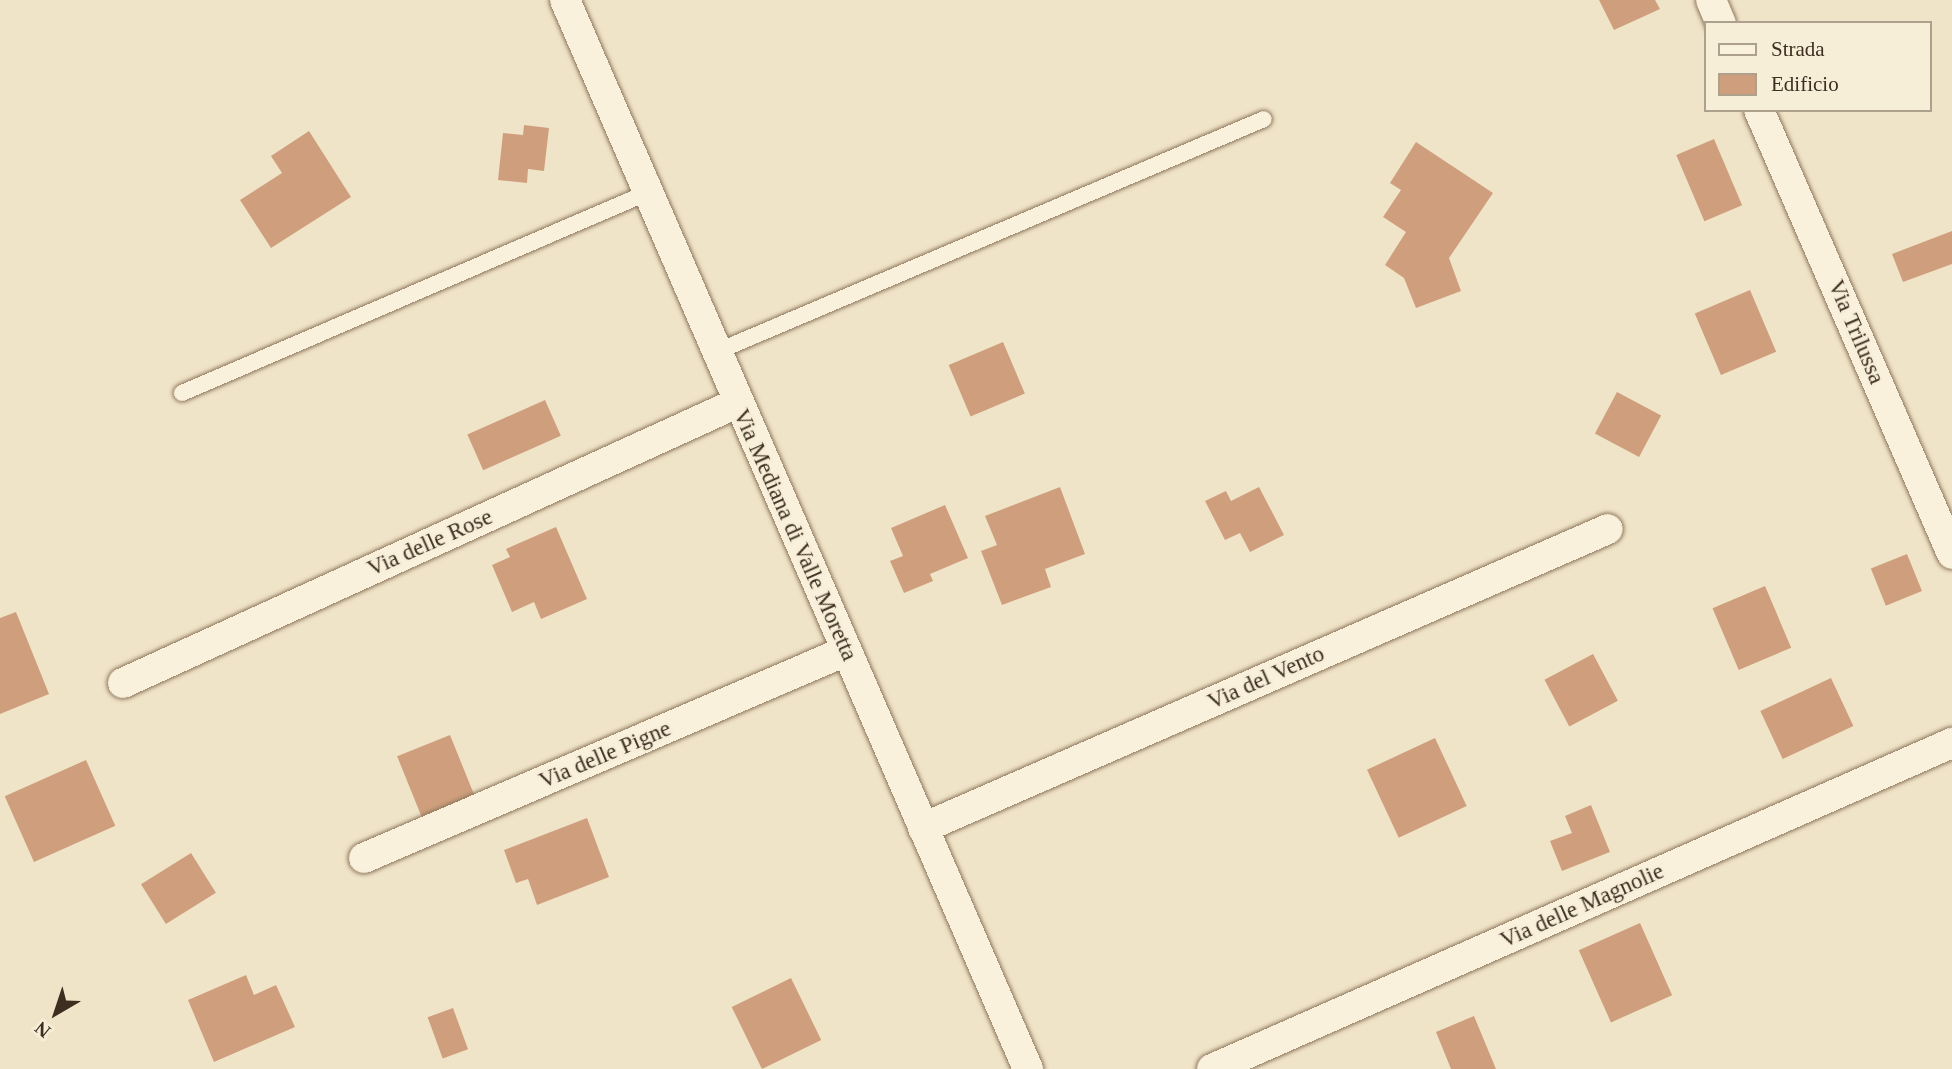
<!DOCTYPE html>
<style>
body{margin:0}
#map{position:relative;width:1952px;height:1069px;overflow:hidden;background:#f0e4c8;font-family:Georgia,serif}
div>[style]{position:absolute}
.building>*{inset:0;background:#cf9f7d;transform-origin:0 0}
.roads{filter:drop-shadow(0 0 2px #8d765c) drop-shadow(0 0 2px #8d765c)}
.lane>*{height:16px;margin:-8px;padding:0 8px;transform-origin:8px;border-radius:8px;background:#faf1dc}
.street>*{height:30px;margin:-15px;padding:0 15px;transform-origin:15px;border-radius:15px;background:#faf1dc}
span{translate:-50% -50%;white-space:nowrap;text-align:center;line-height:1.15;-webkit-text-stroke:5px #f7eed8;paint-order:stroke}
.street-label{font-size:23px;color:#3d2e20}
.legend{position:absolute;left:1704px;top:21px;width:228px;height:91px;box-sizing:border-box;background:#f7eed8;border:2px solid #ada18e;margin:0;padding:9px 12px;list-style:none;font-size:21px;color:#3d2e20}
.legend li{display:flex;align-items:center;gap:14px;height:35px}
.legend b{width:35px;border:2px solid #ada18e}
.north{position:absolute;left:21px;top:978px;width:70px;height:70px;-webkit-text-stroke:5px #f7eed8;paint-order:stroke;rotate:219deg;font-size:19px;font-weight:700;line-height:28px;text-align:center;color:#3d2e20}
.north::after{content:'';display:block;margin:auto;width:24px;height:32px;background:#3d2e20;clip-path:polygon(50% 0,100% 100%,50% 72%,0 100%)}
</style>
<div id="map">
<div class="building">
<i style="clip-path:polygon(1599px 0,1655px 0,1660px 9px,1614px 30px)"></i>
<i style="clip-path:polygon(524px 125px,549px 128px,544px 171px,528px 169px,527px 183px,498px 180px,503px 133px,523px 135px)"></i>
<i style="clip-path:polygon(309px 131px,351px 197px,271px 248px,240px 200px,282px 173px,271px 156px)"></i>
<i style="left:1714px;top:139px;width:72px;height:41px;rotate:67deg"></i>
<i style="clip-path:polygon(1416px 142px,1493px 193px,1449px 258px,1461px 291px,1416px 308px,1404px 278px,1385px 265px,1406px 232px,1383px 217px,1401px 190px,1390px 183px)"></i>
<i style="clip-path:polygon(1952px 231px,1952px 264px,1903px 282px,1892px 254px)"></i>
<i style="left:1750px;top:290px;width:67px;height:60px;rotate:67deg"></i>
<i style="left:1003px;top:342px;width:56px;height:59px;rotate:67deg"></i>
<i style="left:1617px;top:392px;width:50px;height:47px;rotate:28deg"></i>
<i style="left:545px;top:400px;width:39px;height:85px;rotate:66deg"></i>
<i style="clip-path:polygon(1060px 487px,1085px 554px,1045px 569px,1051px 587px,1002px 605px,981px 551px,997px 545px,985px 516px)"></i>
<i style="clip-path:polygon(1259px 487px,1284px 535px,1250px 552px,1240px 533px,1225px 540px,1205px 501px,1226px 491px,1231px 501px)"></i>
<i style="clip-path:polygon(945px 505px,968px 558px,930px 574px,933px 581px,904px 593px,890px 561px,903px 556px,891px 528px)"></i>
<i style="clip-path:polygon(556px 527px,587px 599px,541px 619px,534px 602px,512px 612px,492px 565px,510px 557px,506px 549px)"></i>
<i style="left:1907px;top:554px;width:40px;height:39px;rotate:68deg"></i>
<i style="left:1765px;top:586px;width:67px;height:57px;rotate:67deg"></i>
<i style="clip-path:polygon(16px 612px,49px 694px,0 714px,0 618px)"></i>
<i style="left:1593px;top:654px;width:53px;height:55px;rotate:62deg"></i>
<i style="left:1831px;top:678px;width:53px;height:78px;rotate:65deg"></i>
<i style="left:450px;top:735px;width:65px;height:57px;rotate:68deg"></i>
<i style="left:1435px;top:738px;width:75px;height:75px;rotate:65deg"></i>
<i style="left:86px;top:760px;width:72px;height:89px;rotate:66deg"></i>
<i style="clip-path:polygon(1591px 805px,1610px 852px,1562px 871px,1550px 841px,1572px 833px,1565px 816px)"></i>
<i style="clip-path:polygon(587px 818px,609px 877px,537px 905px,528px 879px,516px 883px,504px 850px)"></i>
<i style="left:191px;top:853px;width:47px;height:59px;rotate:58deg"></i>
<i style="left:1640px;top:923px;width:79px;height:67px;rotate:66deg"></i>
<i style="clip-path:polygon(246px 975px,254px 995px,276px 985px,295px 1027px,214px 1062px,188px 1000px)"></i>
<i style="left:791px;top:978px;width:69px;height:66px;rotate:64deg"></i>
<i style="left:453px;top:1008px;width:44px;height:27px;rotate:70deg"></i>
<i style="clip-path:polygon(1474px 1016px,1496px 1069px,1451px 1069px,1436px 1032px)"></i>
</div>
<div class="roads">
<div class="lane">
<i style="left:716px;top:352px;width:595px;rotate:-23.03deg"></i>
<i style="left:182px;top:393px;width:508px;rotate:-23.29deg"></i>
</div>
<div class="street">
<i style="left:565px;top:0;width:1165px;rotate:66.58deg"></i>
<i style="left:1711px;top:0;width:25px;rotate:67deg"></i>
<i style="left:1759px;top:110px;width:484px;rotate:66.5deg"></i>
<i style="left:123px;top:683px;width:675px;rotate:-24.51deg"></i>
<i style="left:923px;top:828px;width:747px;rotate:-23.58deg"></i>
<i style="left:364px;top:858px;width:525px;rotate:-23.24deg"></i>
<i style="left:1212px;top:1069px;width:809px;rotate:-23.78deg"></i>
</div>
</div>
<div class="street-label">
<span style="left:1856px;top:332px;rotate:67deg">Via Trilussa</span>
<span style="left:795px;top:535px;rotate:66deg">Via Mediana di Valle Moretta</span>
<span style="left:430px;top:543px;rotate:-24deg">Via delle Rose</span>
<span style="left:1266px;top:678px;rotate:-24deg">Via del Vento</span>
<span style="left:605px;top:755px;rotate:-23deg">Via delle Pigne</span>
<span style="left:1582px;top:906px;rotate:-24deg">Via delle Magnolie</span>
</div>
<ul class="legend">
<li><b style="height:9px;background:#faf1dc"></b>Strada</li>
<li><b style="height:19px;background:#cf9f7d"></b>Edificio</li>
</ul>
<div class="north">N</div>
</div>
